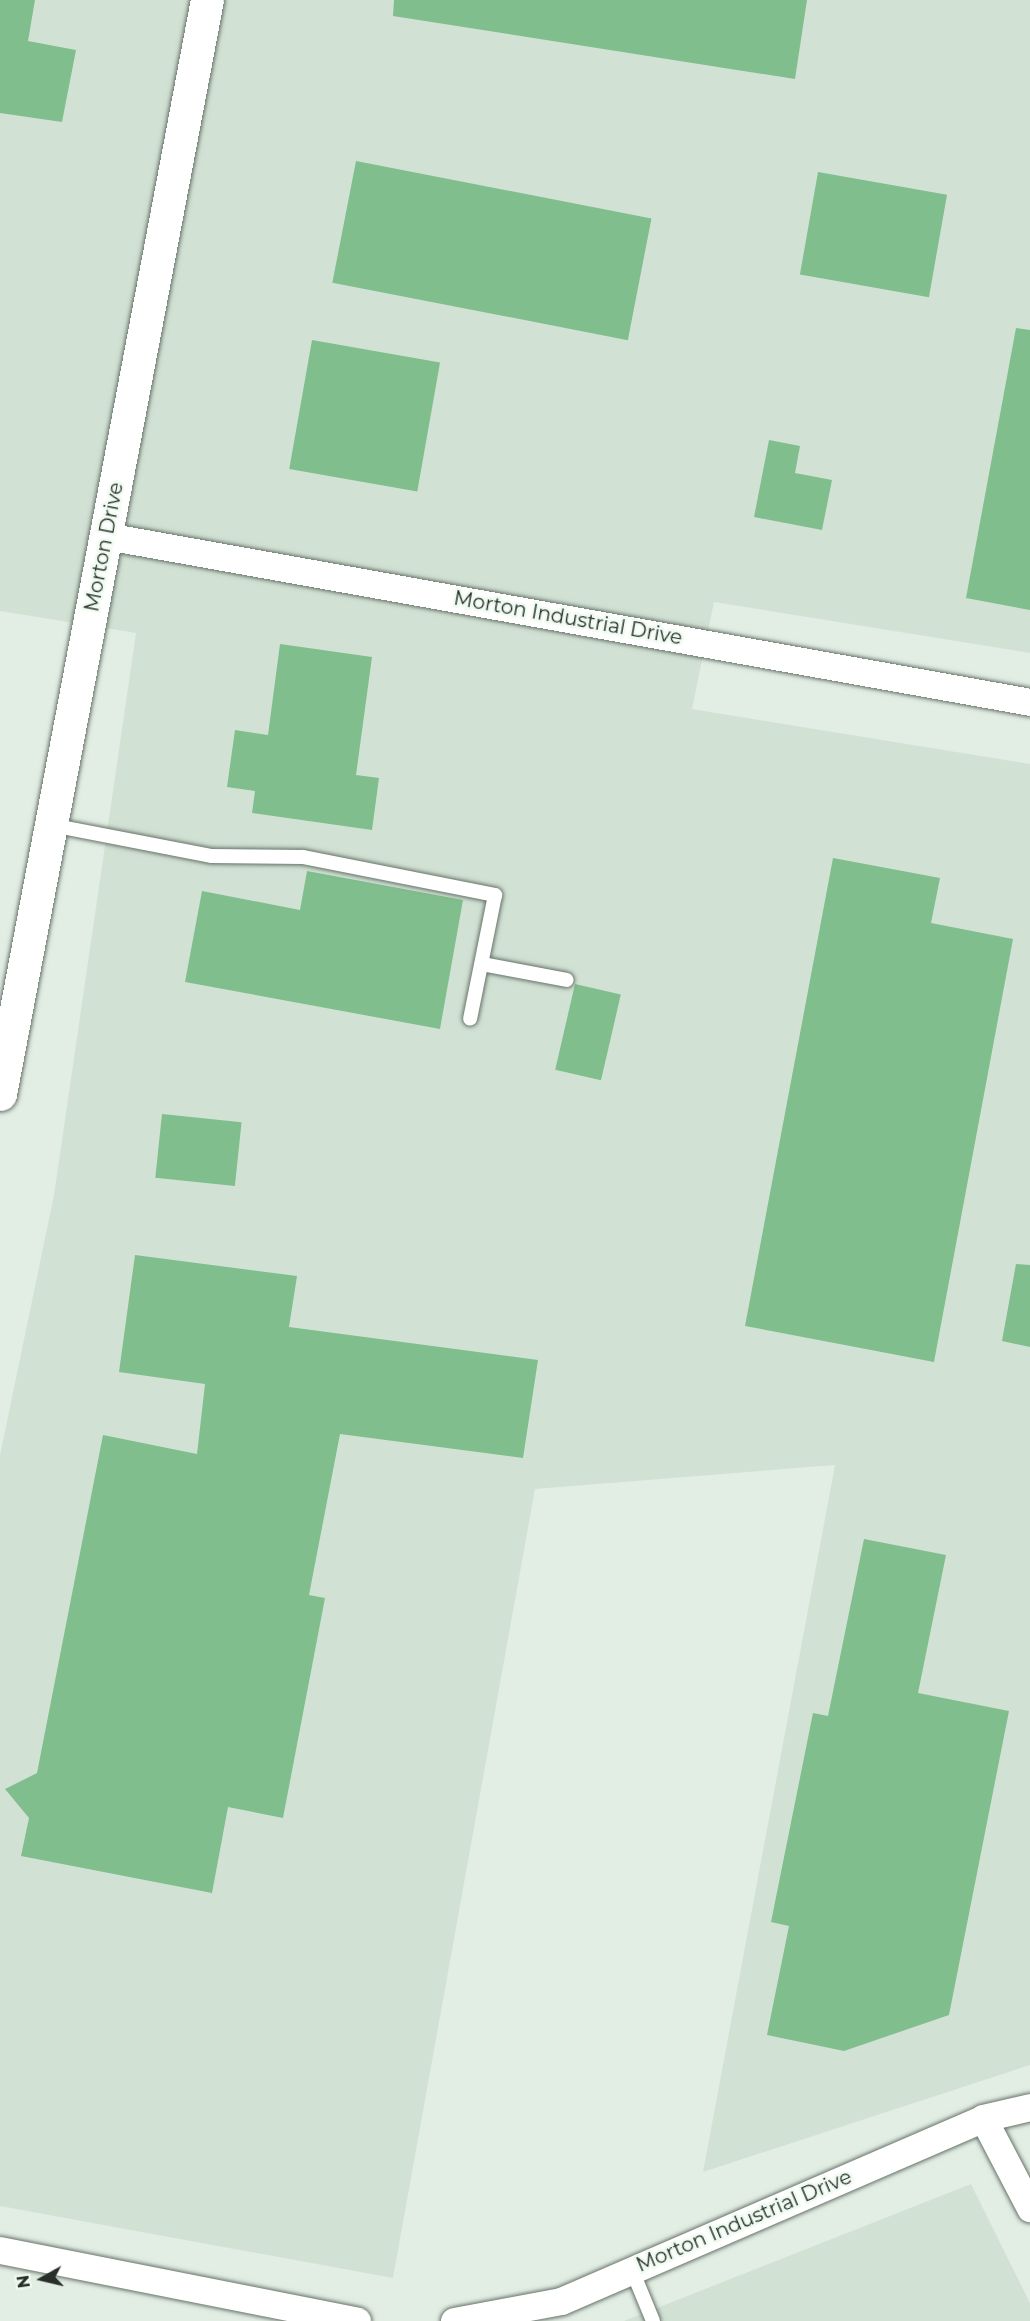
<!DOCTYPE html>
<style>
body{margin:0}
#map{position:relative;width:1030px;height:2321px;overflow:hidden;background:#e2eee4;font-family:Montserrat,sans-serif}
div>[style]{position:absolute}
.built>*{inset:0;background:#d1e2d4}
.building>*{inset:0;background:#80be8d;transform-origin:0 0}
.roads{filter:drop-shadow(0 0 2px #68736a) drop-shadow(0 0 2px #68736a)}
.service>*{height:14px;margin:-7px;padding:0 7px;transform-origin:7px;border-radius:7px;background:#fff}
.minor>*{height:27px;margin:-13.5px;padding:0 13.5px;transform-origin:13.5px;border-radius:13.5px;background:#fff}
.tertiary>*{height:33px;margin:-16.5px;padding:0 16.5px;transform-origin:16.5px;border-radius:16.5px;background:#fff}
span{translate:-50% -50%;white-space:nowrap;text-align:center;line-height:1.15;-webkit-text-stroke:5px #effbf1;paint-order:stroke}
.street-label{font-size:20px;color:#292e2a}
.north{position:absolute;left:12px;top:2249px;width:60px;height:60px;-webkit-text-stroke:4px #effbf1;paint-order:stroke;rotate:262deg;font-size:16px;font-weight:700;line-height:24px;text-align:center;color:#292e2a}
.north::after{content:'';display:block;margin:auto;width:21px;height:27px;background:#292e2a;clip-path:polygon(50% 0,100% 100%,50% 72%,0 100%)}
</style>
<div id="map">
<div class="built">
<i style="clip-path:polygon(0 0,1030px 0,1030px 653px,714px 602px,692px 709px,1030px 764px,1030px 2065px,703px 2172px,835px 1465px,535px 1489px,393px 2278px,0 2206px,0 1455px,54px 1195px,136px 633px,0 611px)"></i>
<i style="clip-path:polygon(971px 2184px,1030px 2303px,1030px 2321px,624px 2321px)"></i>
</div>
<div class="building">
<i style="clip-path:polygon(0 0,35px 0,28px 41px,76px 50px,62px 122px,0 113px)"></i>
<i style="clip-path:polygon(394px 0,807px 0,795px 79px,393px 16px)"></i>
<i style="left:356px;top:161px;width:301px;height:124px;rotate:11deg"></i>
<i style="left:818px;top:172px;width:131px;height:104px;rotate:10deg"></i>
<i style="clip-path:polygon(1016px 328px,1030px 330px,1030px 610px,966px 598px)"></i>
<i style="left:312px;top:340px;width:130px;height:131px;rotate:10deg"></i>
<i style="clip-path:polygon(769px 440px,800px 446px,795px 473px,832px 480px,822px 530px,754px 517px)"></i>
<i style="clip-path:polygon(280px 644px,372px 657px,356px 775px,379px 778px,372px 830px,252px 813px,255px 791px,227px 787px,235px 730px,268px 735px)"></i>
<i style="clip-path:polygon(833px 858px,940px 878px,931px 923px,1013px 939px,934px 1362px,745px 1326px)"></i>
<i style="clip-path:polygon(307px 871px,463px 900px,440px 1029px,185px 982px,202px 891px,300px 910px)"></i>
<i style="left:575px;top:984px;width:47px;height:88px;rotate:13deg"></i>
<i style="left:162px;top:1114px;width:80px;height:64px;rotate:6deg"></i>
<i style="clip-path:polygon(135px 1255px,297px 1276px,289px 1327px,538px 1360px,523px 1458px,340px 1434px,309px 1595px,325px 1598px,283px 1818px,228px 1807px,212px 1893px,21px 1856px,29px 1818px,5px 1789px,37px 1773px,103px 1435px,197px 1454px,205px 1384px,119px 1372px)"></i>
<i style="clip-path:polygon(1016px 1264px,1030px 1265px,1030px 1347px,1002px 1341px)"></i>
<i style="clip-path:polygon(864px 1539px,946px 1555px,918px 1693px,1009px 1711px,949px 2015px,844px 2051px,767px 2035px,789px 1926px,771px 1922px,813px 1713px,828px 1716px)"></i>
</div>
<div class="roads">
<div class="service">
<i style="left:51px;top:825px;width:164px;rotate:10.9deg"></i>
<i style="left:212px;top:856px;width:91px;rotate:0.6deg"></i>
<i style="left:303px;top:857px;width:196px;rotate:11.2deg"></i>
<i style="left:495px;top:895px;width:126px;rotate:101.4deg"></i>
<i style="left:482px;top:964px;width:86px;rotate:10.7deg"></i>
<i style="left:632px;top:2270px;width:55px;rotate:67.6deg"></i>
</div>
<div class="minor">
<i style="left:106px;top:536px;width:939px;rotate:10.18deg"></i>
<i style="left:983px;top:2118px;width:102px;rotate:62.4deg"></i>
<i style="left:0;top:2250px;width:364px;rotate:11.2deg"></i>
<i style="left:454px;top:2321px;width:109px;rotate:-10.6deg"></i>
<i style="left:561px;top:2301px;width:460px;rotate:-23.4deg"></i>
<i style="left:983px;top:2118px;width:48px;rotate:-13.2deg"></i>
</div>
<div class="tertiary">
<i style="left:0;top:1094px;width:1113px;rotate:-79.29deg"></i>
</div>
</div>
<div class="street-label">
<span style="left:104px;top:547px;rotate:-79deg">Morton Drive</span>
<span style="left:568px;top:618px;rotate:10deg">Morton Industrial Drive</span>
<span style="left:744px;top:2221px;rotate:-23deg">Morton Industrial Drive</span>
</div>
<div class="north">N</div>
</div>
